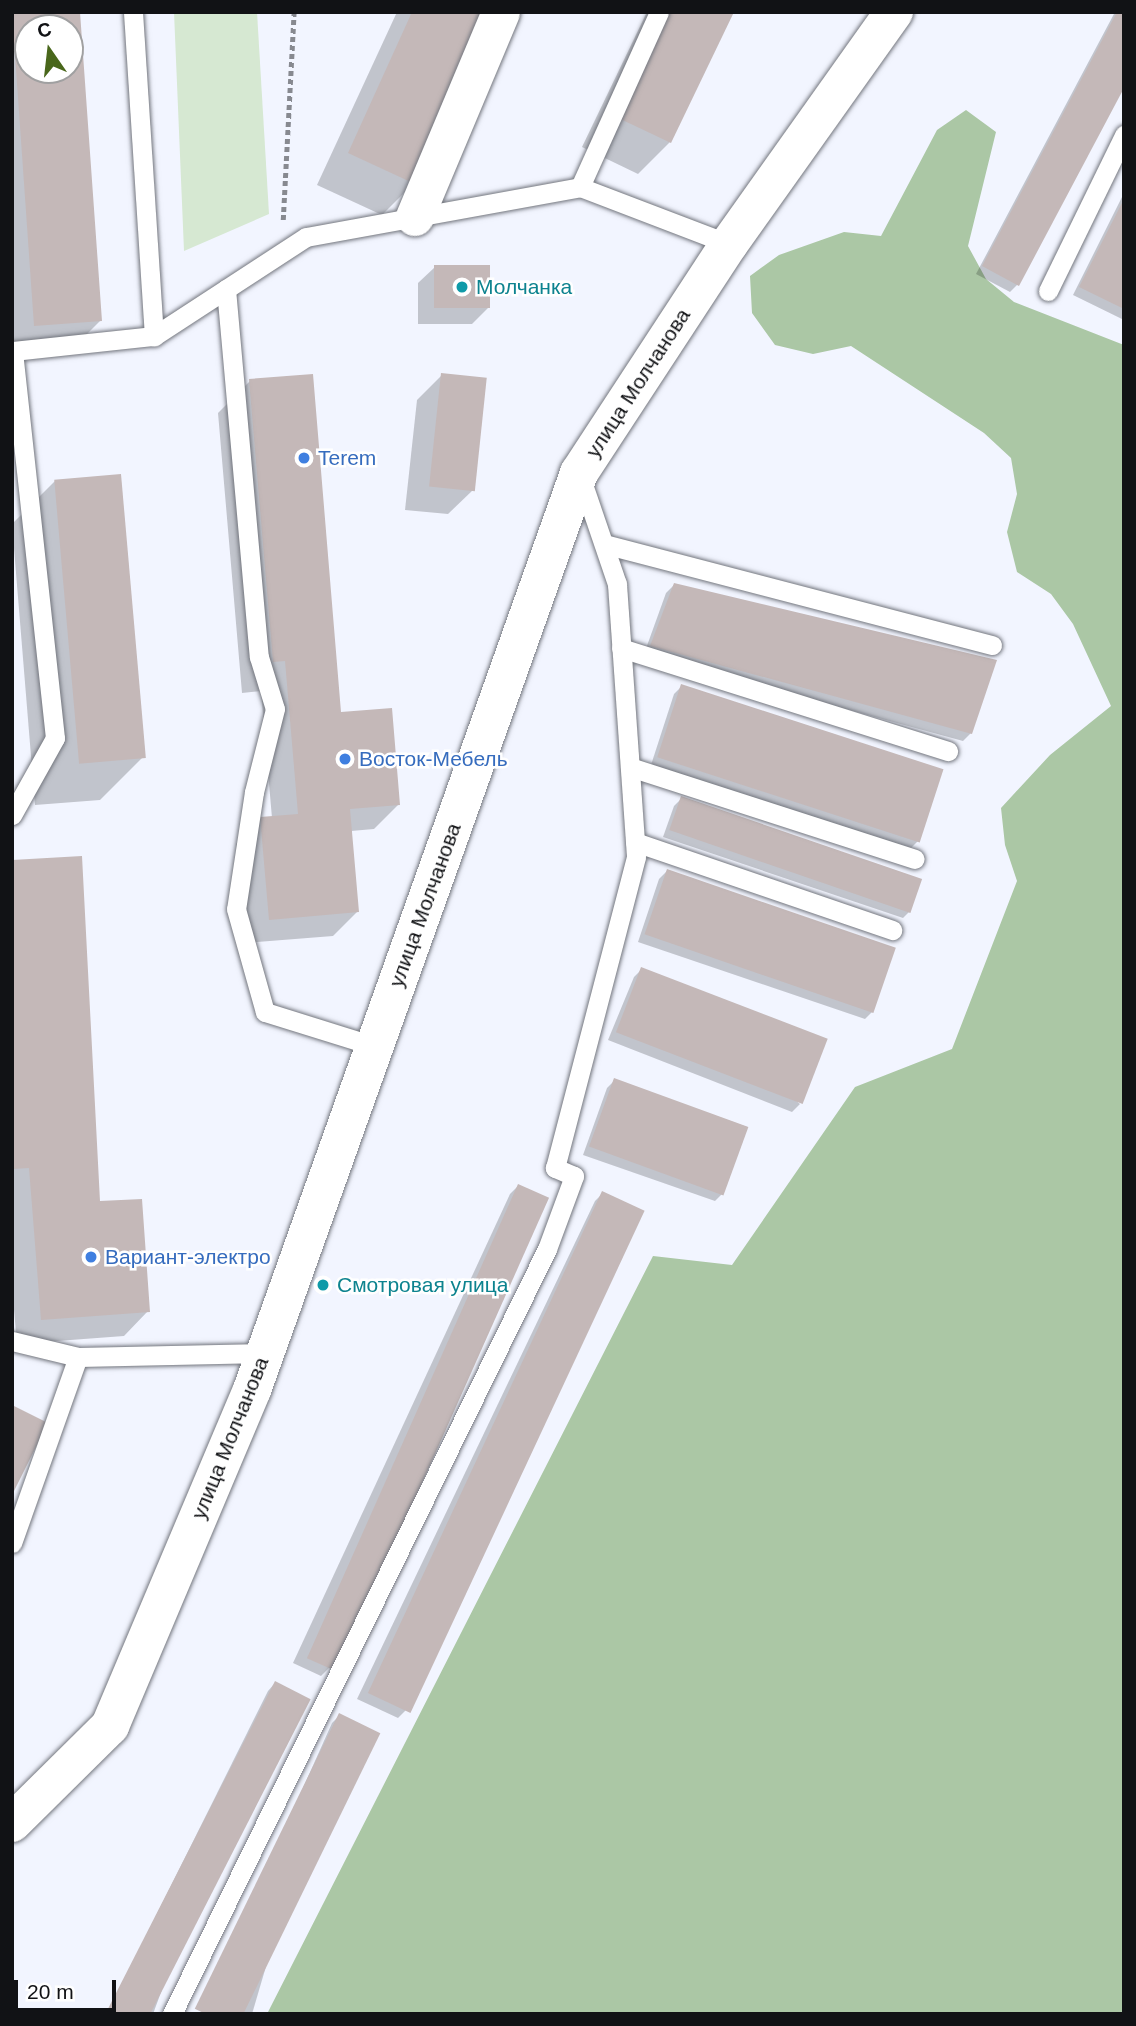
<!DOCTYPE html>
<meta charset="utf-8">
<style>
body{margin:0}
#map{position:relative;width:1136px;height:2026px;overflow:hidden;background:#f2f5ff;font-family:Arial,sans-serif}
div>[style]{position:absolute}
.green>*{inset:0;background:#d6e8d2}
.forest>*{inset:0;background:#abc7a5}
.shadow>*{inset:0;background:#0003}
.building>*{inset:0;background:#c4b8b8;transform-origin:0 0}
.path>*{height:4.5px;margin-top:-2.25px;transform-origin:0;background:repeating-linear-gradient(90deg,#878990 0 5px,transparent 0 8.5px)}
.roads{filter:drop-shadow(0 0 2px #73767e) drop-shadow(0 0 2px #73767e)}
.service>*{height:19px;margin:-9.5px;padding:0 9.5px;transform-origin:9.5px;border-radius:9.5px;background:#fff}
.minor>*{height:38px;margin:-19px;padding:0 19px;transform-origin:19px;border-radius:19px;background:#fff}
.dots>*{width:19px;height:19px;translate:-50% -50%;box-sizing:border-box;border:4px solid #fff;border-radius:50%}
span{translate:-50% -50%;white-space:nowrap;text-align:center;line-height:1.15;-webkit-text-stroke:5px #fff;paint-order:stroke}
.culture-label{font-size:21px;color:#0d838f}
.left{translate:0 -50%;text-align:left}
.street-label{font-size:21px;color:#111215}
.shop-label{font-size:21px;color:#366cbe}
.frame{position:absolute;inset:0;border:14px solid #111215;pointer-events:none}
.north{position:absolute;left:14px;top:14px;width:70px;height:70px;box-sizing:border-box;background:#fff;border:2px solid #a0a0a1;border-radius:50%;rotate:346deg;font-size:19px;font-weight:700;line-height:28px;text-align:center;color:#111215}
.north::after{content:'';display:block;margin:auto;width:24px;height:32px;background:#49671b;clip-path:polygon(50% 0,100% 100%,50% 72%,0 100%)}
.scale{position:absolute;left:14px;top:1980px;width:102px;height:32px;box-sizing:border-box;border:4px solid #111215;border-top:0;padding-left:9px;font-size:21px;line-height:24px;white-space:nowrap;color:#111215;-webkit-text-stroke:5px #fff;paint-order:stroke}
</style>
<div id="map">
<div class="green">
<i style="clip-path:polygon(174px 12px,257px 12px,269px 214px,184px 251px)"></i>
</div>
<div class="forest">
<i style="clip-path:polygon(966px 110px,996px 132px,968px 246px,986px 279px,1014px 302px,1124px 345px,1124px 2014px,267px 2014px,653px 1256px,732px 1265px,855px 1087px,952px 1049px,1017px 881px,1005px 845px,1001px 808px,1050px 755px,1111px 706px,1073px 624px,1051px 594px,1017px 572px,1007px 532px,1017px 494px,1011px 458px,984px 433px,851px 346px,813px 354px,775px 345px,752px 313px,750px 276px,779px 255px,844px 232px,881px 236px,937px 130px)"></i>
</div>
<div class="shadow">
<i style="clip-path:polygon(evenodd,12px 12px,78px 12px,100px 321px,69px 352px,12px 356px,12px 12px,28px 28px,70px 28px,70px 70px,28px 70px,28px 28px)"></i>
<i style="clip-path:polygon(397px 12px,492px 12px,414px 183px,382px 215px,317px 185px)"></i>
<i style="clip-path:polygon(647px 12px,732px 12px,670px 142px,638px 174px,582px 147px)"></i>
<i style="clip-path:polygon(1115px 12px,1124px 12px,1018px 284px,1010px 292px,976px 274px)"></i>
<i style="clip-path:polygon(1124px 193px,1124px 320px,1073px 295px)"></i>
<i style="clip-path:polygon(435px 267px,488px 308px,472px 324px,418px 324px,418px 283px)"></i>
<i style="clip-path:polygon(442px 375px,473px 490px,448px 514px,405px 510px,417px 400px)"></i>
<i style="clip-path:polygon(250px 381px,340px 714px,399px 804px,374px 829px,351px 831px,357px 912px,333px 936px,245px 943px,236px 844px,261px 819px,272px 818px,261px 691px,242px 693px,218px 413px)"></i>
<i style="clip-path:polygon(55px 481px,143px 757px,100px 800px,35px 805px,12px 524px)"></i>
<i style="clip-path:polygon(674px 585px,971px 733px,963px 741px,644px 654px,666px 593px)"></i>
<i style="clip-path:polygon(682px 686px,919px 840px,911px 848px,651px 765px,674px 694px)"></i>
<i style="clip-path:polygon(682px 798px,911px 910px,903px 918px,663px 837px,674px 806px)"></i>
<i style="clip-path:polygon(12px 862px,99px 1203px,148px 1311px,124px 1336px,17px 1344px,12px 1287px)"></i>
<i style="clip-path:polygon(667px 871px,873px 1011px,865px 1019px,638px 942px,659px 879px)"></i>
<i style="clip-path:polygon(642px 969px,800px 1104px,792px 1112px,608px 1040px,634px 977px)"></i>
<i style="clip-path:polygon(615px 1080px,747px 1127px,723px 1193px,715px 1201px,583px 1155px,607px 1088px)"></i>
<i style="clip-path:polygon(518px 1186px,329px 1668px,321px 1676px,293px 1663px,510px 1194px)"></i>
<i style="clip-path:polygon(603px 1193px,406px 1710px,398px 1718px,357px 1699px,595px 1201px)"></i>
<i style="clip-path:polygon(275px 1683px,153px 2014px,107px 2014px,268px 1691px)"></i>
<i style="clip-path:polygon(340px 1715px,252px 2014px,202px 2014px,332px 1723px)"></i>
</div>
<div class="building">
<i style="clip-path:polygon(evenodd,12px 12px,80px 12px,102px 321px,34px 326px,12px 12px,28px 28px,70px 28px,70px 70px,28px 70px,28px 28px)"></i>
<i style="clip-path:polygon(412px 12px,494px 12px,415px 184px,348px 153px)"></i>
<i style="clip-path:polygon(662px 12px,734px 12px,671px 143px,612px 115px)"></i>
<i style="clip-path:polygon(1117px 12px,1124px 12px,1124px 88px,1019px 286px,982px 266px)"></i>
<i style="clip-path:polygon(1124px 199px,1124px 309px,1079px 287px)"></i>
<i style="left:434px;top:265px;width:56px;height:43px"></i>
<i style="left:441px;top:373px;width:46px;height:114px;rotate:6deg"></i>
<i style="clip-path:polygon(313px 374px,341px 712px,392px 708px,400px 805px,350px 809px,359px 912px,269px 920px,260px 817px,298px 814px,285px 661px,273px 662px,249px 379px)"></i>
<i style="left:121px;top:474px;width:285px;height:67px;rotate:85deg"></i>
<i style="clip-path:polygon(674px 583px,997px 660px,972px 734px,650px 646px)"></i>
<i style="left:681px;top:684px;width:276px;height:77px;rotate:18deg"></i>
<i style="left:681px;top:796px;width:255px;height:36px;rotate:19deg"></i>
<i style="clip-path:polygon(82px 856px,100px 1201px,142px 1199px,150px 1312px,41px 1320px,29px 1168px,13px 1169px,12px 1165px,12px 860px)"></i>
<i style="left:667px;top:869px;width:242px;height:69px;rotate:19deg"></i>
<i style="left:641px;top:967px;width:200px;height:70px;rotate:21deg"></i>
<i style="left:614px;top:1078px;width:143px;height:73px;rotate:20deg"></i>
<i style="left:518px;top:1184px;width:34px;height:519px;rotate:24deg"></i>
<i style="left:602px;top:1191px;width:47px;height:554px;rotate:25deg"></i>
<i style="clip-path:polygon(12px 1405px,48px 1423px,12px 1495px)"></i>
<i style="left:275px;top:1681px;width:40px;height:372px;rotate:27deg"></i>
<i style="left:339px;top:1713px;width:46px;height:329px;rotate:26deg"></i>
</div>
<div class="path">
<i style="left:283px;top:220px;width:208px;rotate:-87deg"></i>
</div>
<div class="roads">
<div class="service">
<i style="left:133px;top:12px;width:325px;rotate:86.3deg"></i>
<i style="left:580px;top:187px;width:192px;rotate:-65.7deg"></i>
<i style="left:226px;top:289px;width:369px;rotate:84.9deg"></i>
<i style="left:259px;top:657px;width:54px;rotate:72.9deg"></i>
<i style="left:275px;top:709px;width:86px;rotate:104.2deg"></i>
<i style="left:254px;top:792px;width:118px;rotate:98.7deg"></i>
<i style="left:236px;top:909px;width:107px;rotate:74.3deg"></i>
<i style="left:265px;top:1012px;width:114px;rotate:17.3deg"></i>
<i style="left:1048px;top:291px;width:174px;rotate:-64deg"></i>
<i style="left:604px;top:544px;width:401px;rotate:14.6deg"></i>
<i style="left:621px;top:648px;width:343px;rotate:17.5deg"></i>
<i style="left:630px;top:767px;width:299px;rotate:17.9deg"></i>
<i style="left:12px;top:815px;width:88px;rotate:-60.8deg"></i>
<i style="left:55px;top:738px;width:389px;rotate:-96.2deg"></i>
<i style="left:13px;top:351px;width:142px;rotate:-6.1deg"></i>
<i style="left:154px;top:336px;width:181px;rotate:-33.1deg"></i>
<i style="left:306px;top:237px;width:279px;rotate:-10.3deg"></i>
<i style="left:580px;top:187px;width:160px;rotate:20.9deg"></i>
<i style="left:635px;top:842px;width:272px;rotate:18.9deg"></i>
<i style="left:12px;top:1341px;width:68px;rotate:13.6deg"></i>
<i style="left:78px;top:1357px;width:187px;rotate:-1.2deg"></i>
<i style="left:12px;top:1543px;width:197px;rotate:-70.5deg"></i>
<i style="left:172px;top:2014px;width:852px;rotate:-63.89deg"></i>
<i style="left:547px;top:1249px;width:78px;rotate:-69.7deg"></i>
<i style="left:574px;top:1176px;width:21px;rotate:-157deg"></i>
<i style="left:555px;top:1168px;width:322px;rotate:-75.4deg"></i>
<i style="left:636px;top:856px;width:273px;rotate:-94deg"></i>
<i style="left:617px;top:584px;width:112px;rotate:-108.8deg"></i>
</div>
<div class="minor">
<i style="left:415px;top:217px;width:222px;rotate:-67.2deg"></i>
<i style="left:12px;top:1823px;width:138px;rotate:-44.7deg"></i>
<i style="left:110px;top:1726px;width:365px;rotate:-67.1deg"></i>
<i style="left:252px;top:1390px;width:974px;rotate:-70.37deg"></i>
<i style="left:579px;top:473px;width:274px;rotate:-56.8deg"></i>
<i style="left:729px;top:244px;width:285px;rotate:-54.6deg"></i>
</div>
</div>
<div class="dots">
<i style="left:462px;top:287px;background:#0f9aa8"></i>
<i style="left:304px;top:458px;background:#3f7fe0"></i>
<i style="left:345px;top:759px;background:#3f7fe0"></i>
<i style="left:91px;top:1257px;background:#3f7fe0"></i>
<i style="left:323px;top:1285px;background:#0f9aa8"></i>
</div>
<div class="culture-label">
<span class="left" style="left:476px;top:287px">Молчанка</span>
<span class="left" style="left:337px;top:1285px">Смотровая улица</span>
</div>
<div class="street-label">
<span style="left:638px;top:383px;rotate:-57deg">улица Молчанова</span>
<span style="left:425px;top:905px;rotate:-70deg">улица Молчанова</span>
<span style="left:230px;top:1438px;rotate:-68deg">улица Молчанова</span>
</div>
<div class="shop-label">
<span class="left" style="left:318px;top:458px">Terem</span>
<span class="left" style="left:359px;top:759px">Восток-Мебель</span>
<span class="left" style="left:105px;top:1257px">Вариант-электро</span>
</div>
<div class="frame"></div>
<div class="north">С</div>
<div class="scale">20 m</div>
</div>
